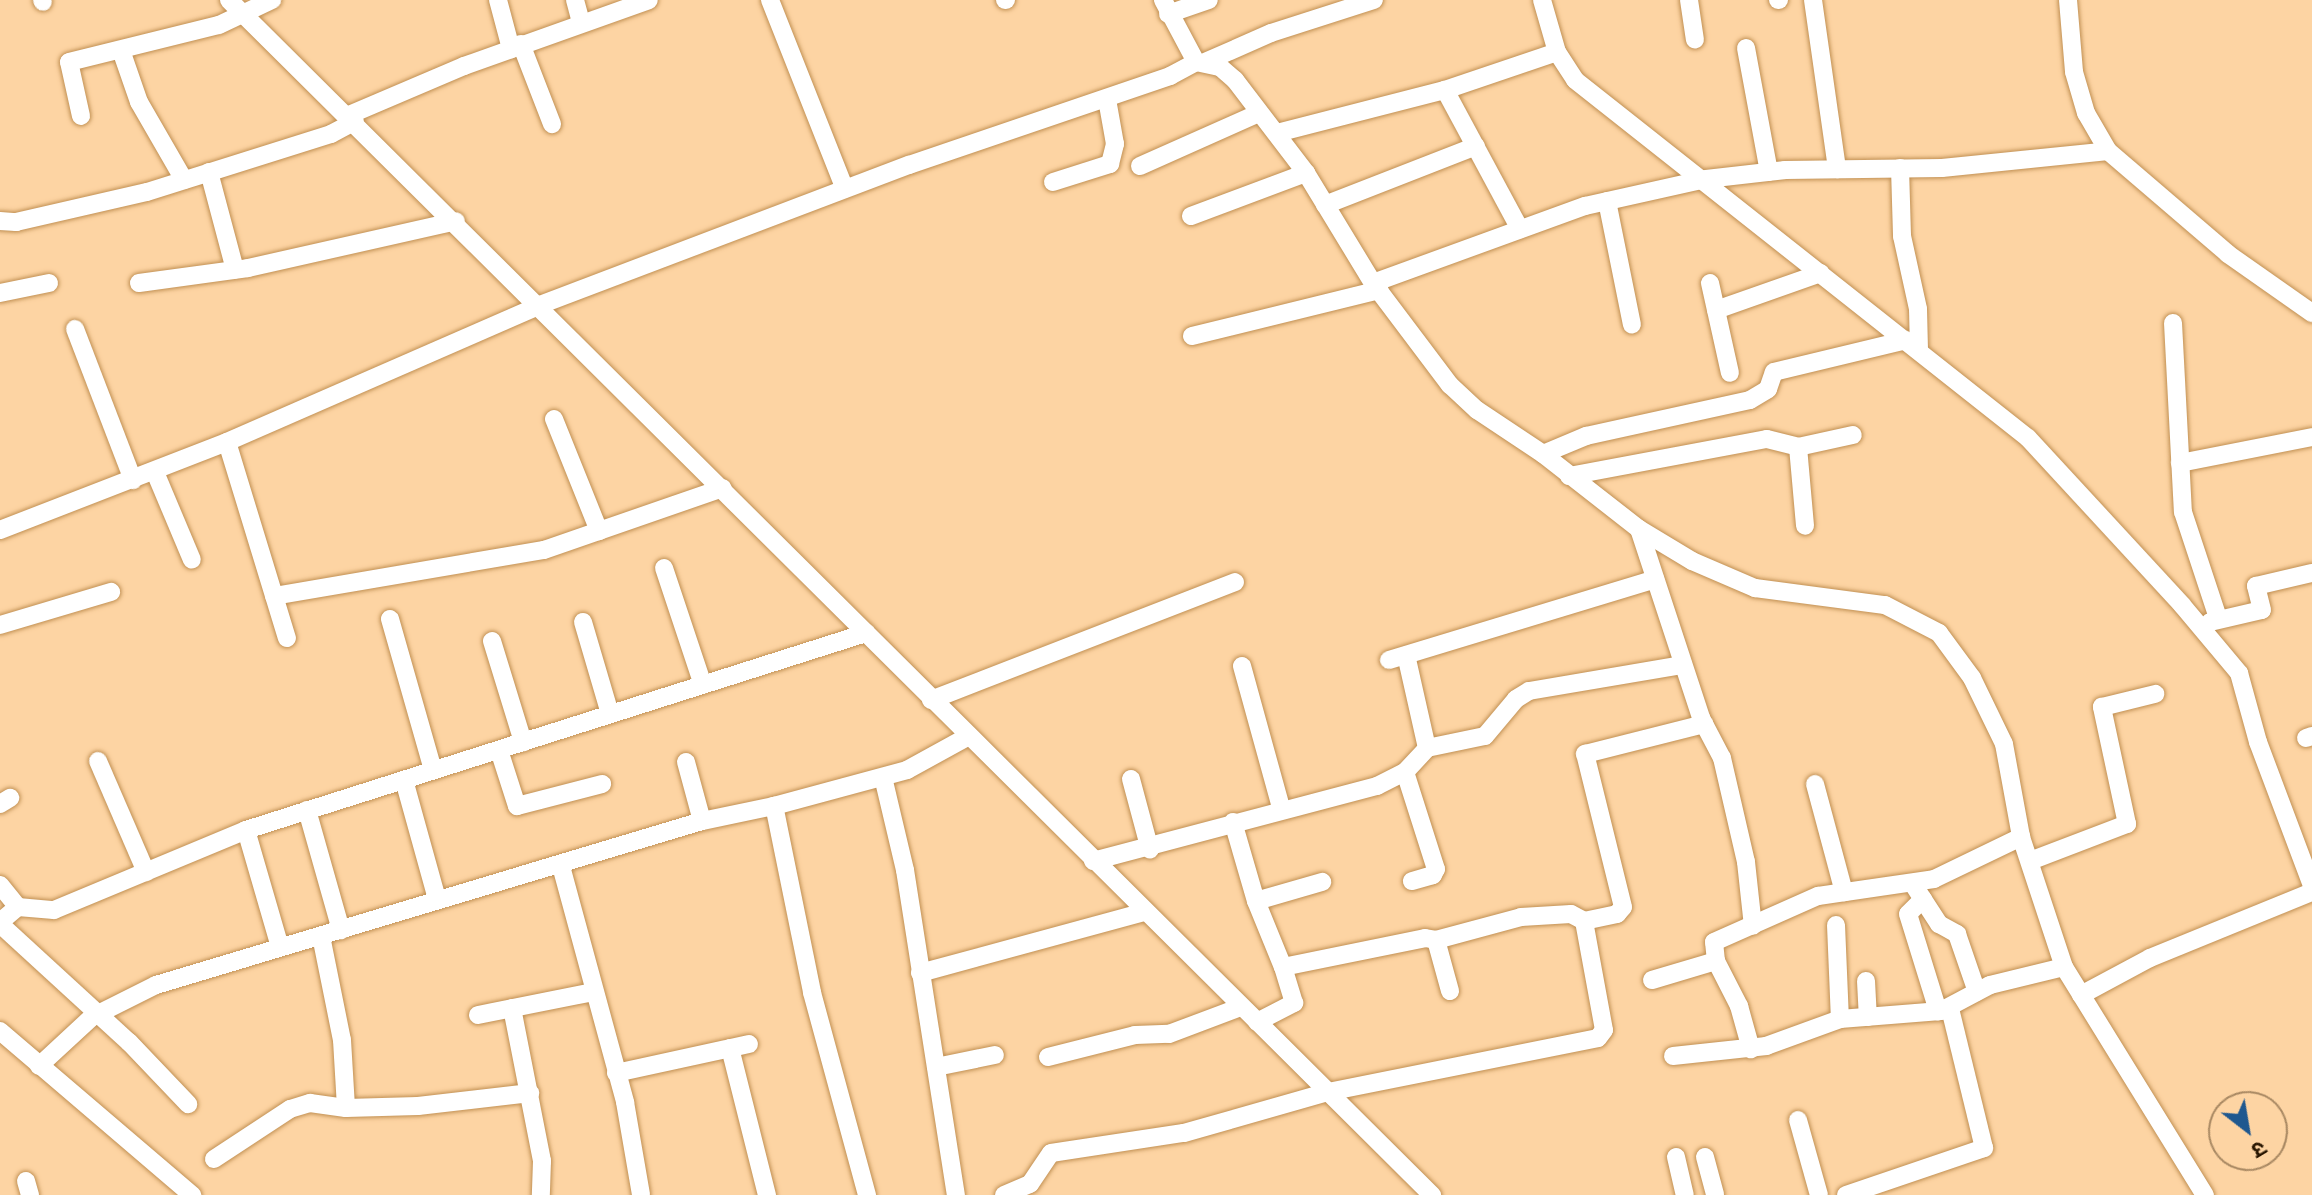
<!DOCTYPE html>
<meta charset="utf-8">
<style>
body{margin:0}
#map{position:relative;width:2312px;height:1195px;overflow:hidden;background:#fdd4a3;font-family:Jost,"Noto Sans Devanagari",sans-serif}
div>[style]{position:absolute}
.roads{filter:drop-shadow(0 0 2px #c19053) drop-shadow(0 0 2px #c19053)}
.minor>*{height:18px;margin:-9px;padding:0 9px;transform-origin:9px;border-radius:9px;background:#fff}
span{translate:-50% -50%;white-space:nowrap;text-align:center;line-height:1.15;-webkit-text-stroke:6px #fdd4a3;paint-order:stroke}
.north{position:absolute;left:2208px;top:1091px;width:80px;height:80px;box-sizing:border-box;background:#fdd4a3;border:2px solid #a88862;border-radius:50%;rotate:149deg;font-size:22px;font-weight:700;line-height:32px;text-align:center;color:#281500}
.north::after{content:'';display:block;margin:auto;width:28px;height:36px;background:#1f588f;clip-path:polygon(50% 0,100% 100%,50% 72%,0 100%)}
</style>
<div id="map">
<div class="roads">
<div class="minor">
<i style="left:42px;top:0;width:2px;rotate:63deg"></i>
<i style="left:229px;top:0;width:1696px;rotate:44.81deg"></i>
<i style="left:498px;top:0;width:51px;rotate:75.1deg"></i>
<i style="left:575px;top:0;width:24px;rotate:75deg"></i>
<i style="left:770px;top:0;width:203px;rotate:68.4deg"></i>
<i style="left:1005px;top:0;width:1px"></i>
<i style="left:1163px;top:0;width:70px;rotate:62deg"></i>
<i style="left:1542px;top:0;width:54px;rotate:73.9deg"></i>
<i style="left:1557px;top:52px;width:33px;rotate:57deg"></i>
<i style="left:1575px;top:80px;width:577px;rotate:38.32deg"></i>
<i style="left:2028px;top:438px;width:227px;rotate:47.3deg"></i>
<i style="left:2182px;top:605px;width:89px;rotate:50deg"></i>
<i style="left:2239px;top:673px;width:72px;rotate:74.6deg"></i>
<i style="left:2258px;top:742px;width:154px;rotate:69.4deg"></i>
<i style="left:1689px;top:0;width:40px;rotate:81.5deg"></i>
<i style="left:1778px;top:0;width:1px"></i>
<i style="left:1813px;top:0;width:171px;rotate:81.9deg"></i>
<i style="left:2068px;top:0;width:72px;rotate:85.2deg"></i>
<i style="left:2074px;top:72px;width:43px;rotate:73.7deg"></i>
<i style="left:2086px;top:113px;width:44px;rotate:59.9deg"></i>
<i style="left:2108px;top:151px;width:158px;rotate:40.6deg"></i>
<i style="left:2228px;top:254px;width:103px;rotate:35.1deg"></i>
<i style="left:1168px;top:14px;width:43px;rotate:-18.9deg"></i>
<i style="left:521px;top:44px;width:86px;rotate:68.8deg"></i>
<i style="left:1746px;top:48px;width:126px;rotate:79.5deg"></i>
<i style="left:122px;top:53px;width:52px;rotate:70.9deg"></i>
<i style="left:139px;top:102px;width:90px;rotate:60deg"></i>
<i style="left:1205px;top:62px;width:72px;rotate:-23.7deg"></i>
<i style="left:1271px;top:33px;width:108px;rotate:-17.8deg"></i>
<i style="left:1445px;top:90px;width:158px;rotate:61.7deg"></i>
<i style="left:349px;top:115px;width:125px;rotate:-23.1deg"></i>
<i style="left:464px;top:66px;width:196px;rotate:-19.6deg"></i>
<i style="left:81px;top:116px;width:55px;rotate:-102.5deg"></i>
<i style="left:69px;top:62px;width:154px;rotate:-13.9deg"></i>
<i style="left:219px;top:25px;width:59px;rotate:-25.3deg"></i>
<i style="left:1277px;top:133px;width:173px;rotate:-14.4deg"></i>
<i style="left:1445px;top:90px;width:118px;rotate:-18.7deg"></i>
<i style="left:1140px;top:166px;width:130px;rotate:-24deg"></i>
<i style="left:1900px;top:168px;width:68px;rotate:88.3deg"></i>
<i style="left:1902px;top:236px;width:75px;rotate:77.6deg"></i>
<i style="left:1918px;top:309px;width:41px;rotate:88.6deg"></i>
<i style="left:209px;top:172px;width:101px;rotate:75.1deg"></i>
<i style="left:1053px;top:182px;width:60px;rotate:-17.5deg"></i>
<i style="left:1110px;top:164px;width:21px;rotate:-76deg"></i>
<i style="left:1115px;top:144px;width:46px;rotate:-100.1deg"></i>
<i style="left:1607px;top:201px;width:126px;rotate:78.6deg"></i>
<i style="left:1325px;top:205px;width:162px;rotate:-21.3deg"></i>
<i style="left:1191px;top:216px;width:123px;rotate:-20.5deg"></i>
<i style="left:0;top:221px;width:16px;rotate:4deg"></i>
<i style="left:16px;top:222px;width:134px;rotate:-12.9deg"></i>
<i style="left:147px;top:192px;width:193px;rotate:-17.5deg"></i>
<i style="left:331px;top:134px;width:27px;rotate:-28deg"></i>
<i style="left:139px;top:283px;width:110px;rotate:-7.8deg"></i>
<i style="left:248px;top:268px;width:213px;rotate:-12.7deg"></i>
<i style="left:1373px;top:283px;width:128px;rotate:53deg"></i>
<i style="left:1450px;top:385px;width:37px;rotate:43deg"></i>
<i style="left:1477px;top:410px;width:79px;rotate:33.7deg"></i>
<i style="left:1543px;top:454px;width:122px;rotate:38deg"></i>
<i style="left:1639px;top:529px;width:62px;rotate:31.1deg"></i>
<i style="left:1692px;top:561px;width:69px;rotate:23.2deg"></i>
<i style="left:1755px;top:588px;width:131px;rotate:7.5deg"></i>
<i style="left:1885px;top:605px;width:61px;rotate:27.4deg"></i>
<i style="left:1939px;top:633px;width:56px;rotate:53.7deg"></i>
<i style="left:1972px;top:678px;width:73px;rotate:64.1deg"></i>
<i style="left:2004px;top:744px;width:95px;rotate:79.6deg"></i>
<i style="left:2021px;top:837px;width:137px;rotate:71.7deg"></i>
<i style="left:2064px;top:967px;width:268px;rotate:58.3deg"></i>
<i style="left:1710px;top:283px;width:92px;rotate:77.5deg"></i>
<i style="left:0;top:293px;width:50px;rotate:-11.5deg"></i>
<i style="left:1716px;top:310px;width:111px;rotate:-19.4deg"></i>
<i style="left:2173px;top:323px;width:189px;rotate:87deg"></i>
<i style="left:2183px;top:512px;width:112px;rotate:71.7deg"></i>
<i style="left:75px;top:329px;width:162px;rotate:69deg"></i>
<i style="left:1192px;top:336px;width:193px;rotate:-13.8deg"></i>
<i style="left:554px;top:419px;width:121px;rotate:68.1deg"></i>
<i style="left:227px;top:442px;width:205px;rotate:73deg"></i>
<i style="left:1798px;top:447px;width:79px;rotate:84.9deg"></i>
<i style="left:1543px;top:454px;width:47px;rotate:-22.7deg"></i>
<i style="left:1586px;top:436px;width:168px;rotate:-12.4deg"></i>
<i style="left:1750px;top:400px;width:21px;rotate:-31deg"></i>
<i style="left:1768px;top:389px;width:18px;rotate:-71deg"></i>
<i style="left:1774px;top:372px;width:136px;rotate:-13.6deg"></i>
<i style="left:2180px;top:463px;width:135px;rotate:-11.1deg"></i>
<i style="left:155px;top:472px;width:95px;rotate:67.2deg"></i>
<i style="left:1569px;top:476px;width:201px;rotate:-10.6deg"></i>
<i style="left:1767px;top:439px;width:32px;rotate:14deg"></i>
<i style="left:1798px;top:447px;width:56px;rotate:-12.3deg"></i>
<i style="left:1639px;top:529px;width:199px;rotate:71.8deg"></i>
<i style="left:1701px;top:718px;width:45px;rotate:62.3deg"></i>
<i style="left:1722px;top:758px;width:107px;rotate:77deg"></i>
<i style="left:1746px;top:862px;width:64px;rotate:83.8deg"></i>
<i style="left:0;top:530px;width:243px;rotate:-21.2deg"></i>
<i style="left:227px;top:442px;width:342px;rotate:-23.6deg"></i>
<i style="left:540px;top:305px;width:395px;rotate:-20.8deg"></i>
<i style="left:909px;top:165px;width:276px;rotate:-18.8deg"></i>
<i style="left:1170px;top:76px;width:30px;rotate:-28deg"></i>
<i style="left:1196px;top:62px;width:25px;rotate:12deg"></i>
<i style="left:1220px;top:67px;width:20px;rotate:41deg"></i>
<i style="left:1235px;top:80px;width:117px;rotate:52.6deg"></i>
<i style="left:1306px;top:173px;width:129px;rotate:58.7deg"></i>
<i style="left:1373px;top:283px;width:226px;rotate:-20deg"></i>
<i style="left:1585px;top:206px;width:124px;rotate:-12.6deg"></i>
<i style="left:1706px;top:179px;width:80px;rotate:-6.5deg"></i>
<i style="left:1785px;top:170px;width:157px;rotate:-0.7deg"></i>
<i style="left:1942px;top:168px;width:167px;rotate:-5.8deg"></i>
<i style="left:664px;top:568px;width:123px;rotate:71.6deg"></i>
<i style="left:274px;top:596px;width:274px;rotate:-9.7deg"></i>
<i style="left:544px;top:550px;width:189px;rotate:-19.1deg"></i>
<i style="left:390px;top:619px;width:157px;rotate:74.1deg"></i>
<i style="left:583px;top:622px;width:96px;rotate:73.6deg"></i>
<i style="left:2210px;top:622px;width:53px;rotate:-13deg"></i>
<i style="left:2262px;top:610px;width:25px;rotate:-104deg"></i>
<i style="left:2256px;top:586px;width:57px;rotate:-13.1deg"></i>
<i style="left:0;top:625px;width:116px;rotate:-16.6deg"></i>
<i style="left:492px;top:641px;width:106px;rotate:72.9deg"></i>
<i style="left:1389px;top:660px;width:278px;rotate:-16.9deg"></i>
<i style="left:1242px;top:666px;width:147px;rotate:74.6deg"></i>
<i style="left:931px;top:700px;width:326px;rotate:-21.2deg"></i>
<i style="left:2306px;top:738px;width:6px;rotate:-18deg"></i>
<i style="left:1427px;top:748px;width:59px;rotate:-11.7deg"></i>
<i style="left:1485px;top:736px;width:48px;rotate:-50deg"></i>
<i style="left:1516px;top:699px;width:15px;rotate:-32deg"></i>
<i style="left:1529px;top:691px;width:156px;rotate:-9.6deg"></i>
<i style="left:499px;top:750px;width:59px;rotate:72.2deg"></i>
<i style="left:517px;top:806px;width:88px;rotate:-14.5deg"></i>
<i style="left:98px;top:761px;width:121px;rotate:66.6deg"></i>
<i style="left:686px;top:762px;width:61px;rotate:74.8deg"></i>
<i style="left:1405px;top:772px;width:102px;rotate:72.3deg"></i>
<i style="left:1436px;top:869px;width:7px;rotate:117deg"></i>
<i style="left:1433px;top:875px;width:22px;rotate:164deg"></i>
<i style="left:883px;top:777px;width:96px;rotate:76.7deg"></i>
<i style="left:905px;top:870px;width:329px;rotate:81.1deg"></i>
<i style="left:1131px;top:779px;width:73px;rotate:75deg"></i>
<i style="left:404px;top:780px;width:123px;rotate:74.5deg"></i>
<i style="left:1815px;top:784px;width:112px;rotate:75deg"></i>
<i style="left:0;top:804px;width:12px;rotate:-31deg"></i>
<i style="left:307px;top:810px;width:125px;rotate:74.2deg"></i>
<i style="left:1233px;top:822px;width:82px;rotate:73.8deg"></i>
<i style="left:1256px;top:901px;width:69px;rotate:-16.1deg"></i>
<i style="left:246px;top:830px;width:122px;rotate:73.8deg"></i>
<i style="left:1093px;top:861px;width:294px;rotate:-14.8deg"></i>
<i style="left:1377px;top:786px;width:31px;rotate:-27deg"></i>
<i style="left:1405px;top:772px;width:33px;rotate:-47deg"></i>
<i style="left:1427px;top:748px;width:95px;rotate:-102.7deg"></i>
<i style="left:2030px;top:861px;width:104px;rotate:-20.9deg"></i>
<i style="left:2127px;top:824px;width:120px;rotate:-102.1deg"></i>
<i style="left:2102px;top:707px;width:55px;rotate:-13.8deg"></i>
<i style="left:561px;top:866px;width:245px;rotate:74.8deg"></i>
<i style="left:625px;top:1102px;width:94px;rotate:80.2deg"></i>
<i style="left:1913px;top:884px;width:48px;rotate:57deg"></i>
<i style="left:1939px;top:924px;width:21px;rotate:29deg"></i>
<i style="left:1957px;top:934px;width:61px;rotate:71deg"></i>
<i style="left:0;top:885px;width:28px;rotate:51deg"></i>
<i style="left:1923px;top:899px;width:21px;rotate:135deg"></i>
<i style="left:1908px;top:914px;width:102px;rotate:72.8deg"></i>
<i style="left:1256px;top:901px;width:71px;rotate:67.8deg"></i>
<i style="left:0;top:922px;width:23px;rotate:-40deg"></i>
<i style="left:18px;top:907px;width:36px;rotate:5deg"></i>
<i style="left:54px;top:910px;width:208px;rotate:-22.6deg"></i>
<i style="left:246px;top:830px;width:651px;rotate:-17.63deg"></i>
<i style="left:0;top:924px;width:175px;rotate:42.5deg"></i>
<i style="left:129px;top:1042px;width:86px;rotate:46.4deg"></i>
<i style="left:1836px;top:925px;width:94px;rotate:87.6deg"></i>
<i style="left:321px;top:936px;width:106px;rotate:78.6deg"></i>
<i style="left:342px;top:1040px;width:68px;rotate:86.6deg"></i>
<i style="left:346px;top:1108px;width:72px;rotate:-1.6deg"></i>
<i style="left:418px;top:1106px;width:113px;rotate:-6.6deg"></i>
<i style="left:1436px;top:940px;width:88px;rotate:-15.1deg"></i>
<i style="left:1521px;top:917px;width:50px;rotate:-3.4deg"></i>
<i style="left:1571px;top:914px;width:15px;rotate:28deg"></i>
<i style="left:1716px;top:961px;width:51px;rotate:62.9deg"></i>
<i style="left:1739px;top:1006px;width:45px;rotate:74.4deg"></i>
<i style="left:920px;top:973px;width:232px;rotate:-15.2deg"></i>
<i style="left:1652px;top:980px;width:67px;rotate:-16.5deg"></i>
<i style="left:1716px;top:961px;width:19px;rotate:-96deg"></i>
<i style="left:1714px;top:942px;width:114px;rotate:-23.9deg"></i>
<i style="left:1818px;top:896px;width:117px;rotate:-8.3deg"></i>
<i style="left:1934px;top:879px;width:97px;rotate:-25.8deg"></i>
<i style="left:1866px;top:981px;width:36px;rotate:87deg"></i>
<i style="left:2081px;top:995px;width:78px;rotate:-28.2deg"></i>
<i style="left:2150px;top:958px;width:175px;rotate:-22.2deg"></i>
<i style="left:512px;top:1008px;width:156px;rotate:78.9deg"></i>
<i style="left:542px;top:1161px;width:34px;rotate:92deg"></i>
<i style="left:478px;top:1015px;width:117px;rotate:-11.3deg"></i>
<i style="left:1257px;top:1022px;width:42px;rotate:-27.2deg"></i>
<i style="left:1294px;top:1003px;width:38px;rotate:-107deg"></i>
<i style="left:1283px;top:967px;width:145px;rotate:-11.5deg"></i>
<i style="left:1425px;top:938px;width:11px;rotate:10deg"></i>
<i style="left:1436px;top:940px;width:53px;rotate:74.6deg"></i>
<i style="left:0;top:1031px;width:253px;rotate:40.5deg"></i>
<i style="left:730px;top:1048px;width:152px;rotate:75.9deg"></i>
<i style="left:1673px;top:1056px;width:94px;rotate:-6.1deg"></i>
<i style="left:1766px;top:1046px;width:79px;rotate:-20deg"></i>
<i style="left:1840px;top:1019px;width:101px;rotate:-4.5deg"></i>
<i style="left:1941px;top:1011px;width:55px;rotate:-28deg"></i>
<i style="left:1990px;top:985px;width:76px;rotate:-13.7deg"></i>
<i style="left:1048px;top:1057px;width:90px;rotate:-14.2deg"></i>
<i style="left:1135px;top:1035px;width:34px;rotate:-2deg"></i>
<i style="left:1169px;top:1034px;width:77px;rotate:-20.6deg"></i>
<i style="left:39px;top:1066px;width:72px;rotate:-42.8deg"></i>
<i style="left:92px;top:1017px;width:72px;rotate:-26.6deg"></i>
<i style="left:156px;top:985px;width:570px;rotate:-16.72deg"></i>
<i style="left:702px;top:821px;width:74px;rotate:-11.8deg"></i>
<i style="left:936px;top:1067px;width:60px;rotate:-11.5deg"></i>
<i style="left:616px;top:1073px;width:136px;rotate:-12.3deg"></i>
<i style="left:1798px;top:1120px;width:78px;rotate:74.4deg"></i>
<i style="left:1676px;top:1157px;width:39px;rotate:77deg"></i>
<i style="left:1705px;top:1157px;width:39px;rotate:75deg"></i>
<i style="left:214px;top:1159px;width:91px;rotate:-33.3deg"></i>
<i style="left:290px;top:1109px;width:21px;rotate:-17deg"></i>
<i style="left:310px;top:1103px;width:36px;rotate:8deg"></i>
<i style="left:26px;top:1181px;width:15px;rotate:74deg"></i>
<i style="left:867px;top:1195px;width:210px;rotate:-105.2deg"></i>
<i style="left:812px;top:992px;width:190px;rotate:-101.5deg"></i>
<i style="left:774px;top:806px;width:138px;rotate:-15.1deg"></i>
<i style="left:907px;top:770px;width:68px;rotate:-28.8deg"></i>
<i style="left:1004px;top:1195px;width:28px;rotate:-23deg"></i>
<i style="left:1030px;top:1184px;width:37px;rotate:-56deg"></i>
<i style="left:1051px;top:1153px;width:134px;rotate:-8.6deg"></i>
<i style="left:1184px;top:1133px;width:150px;rotate:-15.9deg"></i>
<i style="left:1328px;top:1092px;width:275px;rotate:-11.3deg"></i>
<i style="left:1598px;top:1038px;width:10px;rotate:-53deg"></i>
<i style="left:1604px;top:1030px;width:111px;rotate:-100.4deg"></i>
<i style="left:1584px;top:921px;width:34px;rotate:-12deg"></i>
<i style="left:1617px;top:914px;width:9px;rotate:-49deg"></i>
<i style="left:1623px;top:907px;width:158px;rotate:-103.9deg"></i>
<i style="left:1585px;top:754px;width:123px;rotate:-14.1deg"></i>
<i style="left:1846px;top:1195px;width:146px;rotate:-18.8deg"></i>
<i style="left:1984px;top:1148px;width:143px;rotate:-103.7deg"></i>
</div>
</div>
<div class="north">उ</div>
</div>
